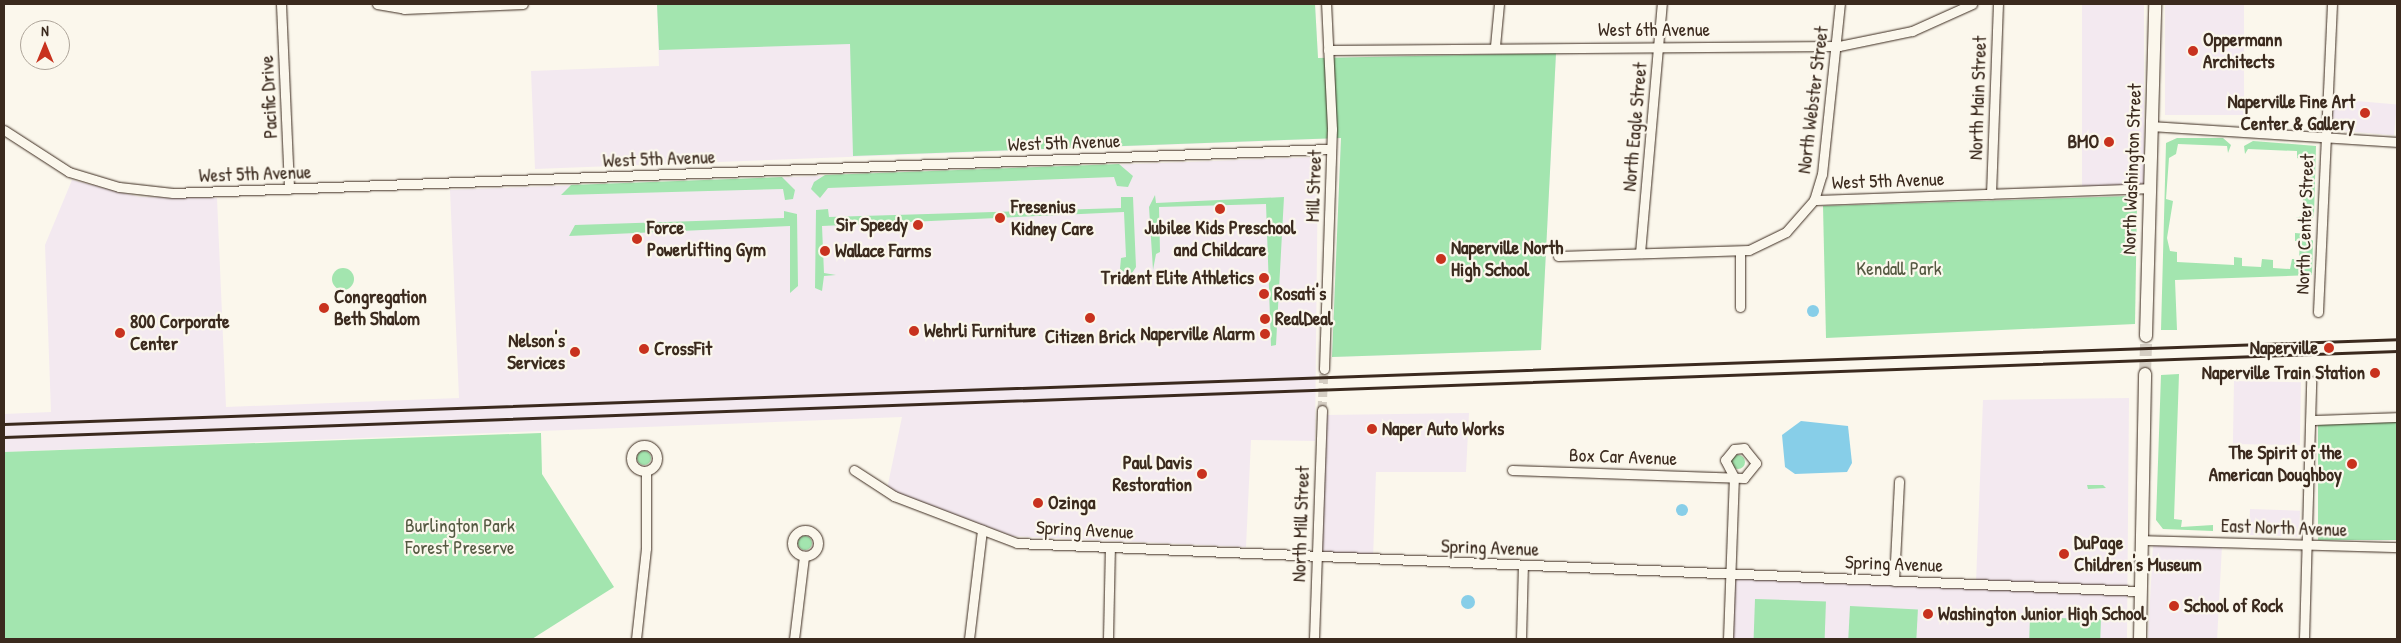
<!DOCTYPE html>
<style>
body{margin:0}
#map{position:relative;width:2401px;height:643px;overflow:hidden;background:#fbf7ec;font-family:"Patrick Hand",sans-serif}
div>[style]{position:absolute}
.built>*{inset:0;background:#f3e9f0;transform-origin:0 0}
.green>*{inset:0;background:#a3e5af;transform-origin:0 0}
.round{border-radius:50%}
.water>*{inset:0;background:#87cee8}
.minor-tunnel>*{height:9px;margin-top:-4.5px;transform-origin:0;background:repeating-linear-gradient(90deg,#d5cec3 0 9px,transparent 0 13.5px)}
.secondary-tunnel>*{height:12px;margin-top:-6px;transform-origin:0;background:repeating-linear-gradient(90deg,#d5cec3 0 12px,transparent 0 18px)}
.roads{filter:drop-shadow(0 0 1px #3b2a1e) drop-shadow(0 0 1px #3b2a1e)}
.minor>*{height:9px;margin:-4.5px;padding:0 4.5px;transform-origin:4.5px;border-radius:4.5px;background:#fbf7ec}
.minor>.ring{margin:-4.5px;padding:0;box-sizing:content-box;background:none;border:9px solid #fbf7ec;border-radius:50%}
.secondary>*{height:12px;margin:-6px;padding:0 6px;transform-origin:6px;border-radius:6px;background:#fbf7ec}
.rail>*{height:3px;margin:-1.5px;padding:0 1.5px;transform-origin:1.5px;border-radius:1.5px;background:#3b2a1e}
.dots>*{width:14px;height:14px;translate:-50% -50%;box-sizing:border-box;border:2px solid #fbf7ec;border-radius:50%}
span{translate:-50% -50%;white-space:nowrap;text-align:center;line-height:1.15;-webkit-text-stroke:4.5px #fbf7ec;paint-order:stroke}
.street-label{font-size:19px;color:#3b2a1e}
.poi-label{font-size:19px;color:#3b2a1e;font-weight:700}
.left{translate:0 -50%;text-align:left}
.right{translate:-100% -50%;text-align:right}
.park-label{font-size:19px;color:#555942}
.frame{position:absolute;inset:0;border:5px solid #3b2a1e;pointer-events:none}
.north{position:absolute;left:20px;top:20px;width:50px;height:50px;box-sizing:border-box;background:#fbf7ec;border:1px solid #aea59a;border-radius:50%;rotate:0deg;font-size:14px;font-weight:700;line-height:20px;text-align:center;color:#3b2a1e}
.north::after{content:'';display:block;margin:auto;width:18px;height:22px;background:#c8321e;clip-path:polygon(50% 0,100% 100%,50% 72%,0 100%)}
</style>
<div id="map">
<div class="built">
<i style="clip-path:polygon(657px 4px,1315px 4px,1318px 58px,1556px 53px,1541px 350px,1332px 357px,1341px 138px,535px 169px,531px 71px,659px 66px)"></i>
<i style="left:2082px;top:4px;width:62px;height:184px"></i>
<i style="left:2165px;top:4px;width:79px;height:111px"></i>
<i style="left:2334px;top:99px;width:63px;height:31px;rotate:5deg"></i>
<i style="clip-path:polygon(1318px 157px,1315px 441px,1251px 440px,1246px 547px,1012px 536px,887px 489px,902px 417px,4px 452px,4px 414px,51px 412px,45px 245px,72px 180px,140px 197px,217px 198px,226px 407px,459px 398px,450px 190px)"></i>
<i style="left:2234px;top:381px;width:67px;height:63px;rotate:1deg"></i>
<i style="clip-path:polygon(2129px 398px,2127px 639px,1728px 639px,1731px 573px,1976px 583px,1983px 400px)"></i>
<i style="clip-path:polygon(1469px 413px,1466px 472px,1376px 472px,1373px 560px,1319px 559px,1325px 415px)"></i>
<i style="left:2250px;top:509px;width:50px;height:26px;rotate:2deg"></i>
<i style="left:2153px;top:544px;width:69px;height:95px;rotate:3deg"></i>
</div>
<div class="green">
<i style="clip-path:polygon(657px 4px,1315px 4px,1318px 58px,1556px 53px,1541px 350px,1332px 357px,1341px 138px,853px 156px,850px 44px,659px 50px)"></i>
<i style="clip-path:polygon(2177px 138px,2223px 138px,2231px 145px,2228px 153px,2227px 146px,2178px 144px,2176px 154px,2169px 158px,2166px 199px,2173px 201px,2167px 238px,2170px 251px,2177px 252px,2177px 262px,2234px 265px,2234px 257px,2242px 258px,2242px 266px,2261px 267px,2262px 259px,2273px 260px,2273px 268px,2290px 269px,2292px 259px,2299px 259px,2300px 241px,2295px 241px,2295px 233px,2307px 234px,2313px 241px,2312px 275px,2175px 280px,2177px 330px,2161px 330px,2166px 143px)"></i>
<i style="clip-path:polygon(2253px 141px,2316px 146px,2314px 215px,2311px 220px,2296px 218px,2302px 216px,2305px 160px,2297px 158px,2297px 151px,2248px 149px,2245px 154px,2244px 146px)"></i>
<i style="clip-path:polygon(1119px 164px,1133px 176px,1128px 187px,1117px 186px,1114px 177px,828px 188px,820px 198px,811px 189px,814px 182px,825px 175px)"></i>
<i style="clip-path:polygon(782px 177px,795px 190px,793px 199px,785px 200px,783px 189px,561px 195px,571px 185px)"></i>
<i style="clip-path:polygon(1155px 195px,1156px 203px,1284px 197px,1276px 345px,1271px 346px,1266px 204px,1159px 207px,1160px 252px,1156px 254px,1153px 270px,1149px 207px)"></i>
<i style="clip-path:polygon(2130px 196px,2137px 203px,2135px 324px,1826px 338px,1823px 206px)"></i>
<i style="clip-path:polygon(1121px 197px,1133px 197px,1136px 267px,1130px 276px,1120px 269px,1121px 258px,1126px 257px,1124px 212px,822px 226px,824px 273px,836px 275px,824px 276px,822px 291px,815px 288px,816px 210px,828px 209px,829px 217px,1121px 208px)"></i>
<i style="clip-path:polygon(784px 211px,797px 214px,798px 286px,790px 293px,790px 226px,569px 236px,575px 225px,784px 218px)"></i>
<i class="round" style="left:332px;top:268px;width:22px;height:22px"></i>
<i style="clip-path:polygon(2179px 374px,2174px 519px,2182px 520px,2181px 527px,2213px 525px,2213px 531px,2163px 529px,2156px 520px,2161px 375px)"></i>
<i style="left:2397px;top:422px;width:118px;height:79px;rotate:90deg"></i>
<i style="clip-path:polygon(541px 433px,542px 474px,614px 587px,532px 639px,4px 639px,4px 452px)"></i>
<i class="round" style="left:637px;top:451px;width:14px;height:14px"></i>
<i class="round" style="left:1731px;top:455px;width:14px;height:14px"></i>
<i style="clip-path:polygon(2087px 485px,2103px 485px,2106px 488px,2088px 489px)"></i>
<i class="round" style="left:798px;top:536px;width:14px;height:14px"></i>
<i style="left:1755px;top:599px;width:71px;height:40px;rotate:2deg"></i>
<i style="left:1850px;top:606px;width:68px;height:33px;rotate:3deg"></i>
<i style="left:2030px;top:617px;width:71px;height:22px;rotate:2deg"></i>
</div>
<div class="water">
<i class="round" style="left:1807px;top:305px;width:12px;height:12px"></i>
<i style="clip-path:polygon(1801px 421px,1848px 426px,1852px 463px,1847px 472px,1795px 474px,1785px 467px,1782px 435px)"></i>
<i class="round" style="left:1676px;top:504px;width:12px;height:12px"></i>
<i class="round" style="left:1461px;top:595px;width:14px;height:14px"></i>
</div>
<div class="minor-tunnel">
<i style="left:1322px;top:410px;width:41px;rotate:-87.2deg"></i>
</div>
<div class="secondary-tunnel">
<i style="left:2145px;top:374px;width:38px;rotate:-88deg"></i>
</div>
<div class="roads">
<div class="minor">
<i style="left:281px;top:4px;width:185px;rotate:87.5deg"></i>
<i style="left:377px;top:4px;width:27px;rotate:10deg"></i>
<i style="left:404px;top:9px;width:119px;rotate:-2.4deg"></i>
<i style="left:1495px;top:46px;width:42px;rotate:-84.6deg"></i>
<i style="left:1328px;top:50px;width:511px;rotate:-0.45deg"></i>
<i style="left:1839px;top:46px;width:75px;rotate:-11.6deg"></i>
<i style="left:1912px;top:31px;width:66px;rotate:-24.2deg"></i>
<i style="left:2151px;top:126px;width:247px;rotate:3.7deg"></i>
<i style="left:4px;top:130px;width:77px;rotate:32.9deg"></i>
<i style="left:69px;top:172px;width:52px;rotate:16.7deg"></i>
<i style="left:119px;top:187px;width:54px;rotate:6.3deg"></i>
<i style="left:173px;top:193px;width:1159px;rotate:-2.18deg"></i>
<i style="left:1991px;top:194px;width:190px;rotate:-87.9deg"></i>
<i style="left:1814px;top:200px;width:336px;rotate:-2deg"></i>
<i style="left:1640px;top:253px;width:250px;rotate:-85deg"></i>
<i style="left:1558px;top:256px;width:191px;rotate:-1.8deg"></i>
<i style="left:1749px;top:250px;width:41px;rotate:-25.9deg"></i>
<i style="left:1786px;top:232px;width:43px;rotate:-48.8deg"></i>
<i style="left:1814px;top:200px;width:27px;rotate:-73deg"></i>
<i style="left:1822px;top:174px;width:171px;rotate:-84deg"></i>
<i style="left:1740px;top:307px;width:56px;rotate:-90deg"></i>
<i style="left:2318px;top:312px;width:308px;rotate:-87.4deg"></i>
<i style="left:1324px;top:369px;width:240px;rotate:-88.1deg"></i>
<i style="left:1332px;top:129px;width:125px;rotate:-92.7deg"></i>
<i style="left:2312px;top:420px;width:85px;rotate:-2deg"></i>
<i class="ring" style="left:631px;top:445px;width:17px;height:17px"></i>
<i style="left:854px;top:470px;width:48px;rotate:33deg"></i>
<i style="left:894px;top:496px;width:132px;rotate:20.9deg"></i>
<i style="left:1017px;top:543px;width:1124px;rotate:2.45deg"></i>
<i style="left:1512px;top:470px;width:232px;rotate:2deg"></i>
<i style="left:1744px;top:478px;width:19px;rotate:-51deg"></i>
<i style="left:1756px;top:463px;width:19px;rotate:-129deg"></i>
<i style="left:1744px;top:448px;width:10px;rotate:174deg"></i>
<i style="left:1734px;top:449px;width:14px;rotate:129deg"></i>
<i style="left:1725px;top:460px;width:19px;rotate:62deg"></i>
<i class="ring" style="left:792px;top:530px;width:17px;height:17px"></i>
<i style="left:2141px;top:540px;width:256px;rotate:1.6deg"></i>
<i style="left:1894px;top:581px;width:100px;rotate:-87.1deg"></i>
<i style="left:636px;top:639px;width:92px;rotate:-83.7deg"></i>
<i style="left:646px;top:548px;width:77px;rotate:-90deg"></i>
<i style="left:794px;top:639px;width:84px;rotate:-83.1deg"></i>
<i style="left:969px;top:639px;width:110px;rotate:-83.2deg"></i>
<i style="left:1108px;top:639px;width:92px;rotate:-88.8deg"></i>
<i style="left:1314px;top:639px;width:229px;rotate:-88deg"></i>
<i style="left:1521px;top:639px;width:74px;rotate:-88.5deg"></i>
<i style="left:1728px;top:639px;width:162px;rotate:-87.9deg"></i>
<i style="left:2304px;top:639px;width:258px;rotate:-88.4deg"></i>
</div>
<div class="secondary">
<i style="left:2146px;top:336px;width:332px;rotate:-88.4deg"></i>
<i style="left:2140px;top:639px;width:265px;rotate:-88.9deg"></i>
</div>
</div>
<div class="rail">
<i style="left:4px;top:424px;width:2395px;rotate:-2.03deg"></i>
<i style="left:4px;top:437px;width:2395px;rotate:-2.06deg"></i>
</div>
<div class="dots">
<i style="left:2193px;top:51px;background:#c8321e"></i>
<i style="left:2365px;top:113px;background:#c8321e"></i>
<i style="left:2109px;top:142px;background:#c8321e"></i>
<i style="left:1220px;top:209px;background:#c8321e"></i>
<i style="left:1000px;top:218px;background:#c8321e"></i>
<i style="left:918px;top:225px;background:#c8321e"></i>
<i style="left:637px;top:239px;background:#c8321e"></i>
<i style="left:825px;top:251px;background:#c8321e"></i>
<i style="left:1441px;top:259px;background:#c8321e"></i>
<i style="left:1264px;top:278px;background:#c8321e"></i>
<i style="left:1264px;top:294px;background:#c8321e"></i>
<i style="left:324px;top:308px;background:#c8321e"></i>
<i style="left:1090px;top:318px;background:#c8321e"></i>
<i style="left:1265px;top:319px;background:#c8321e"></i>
<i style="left:914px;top:331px;background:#c8321e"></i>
<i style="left:120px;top:333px;background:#c8321e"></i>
<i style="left:1265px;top:334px;background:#c8321e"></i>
<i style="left:2329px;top:348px;background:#c8321e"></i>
<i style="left:644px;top:349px;background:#c8321e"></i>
<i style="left:575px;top:352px;background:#c8321e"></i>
<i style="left:2375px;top:373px;background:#c8321e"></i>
<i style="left:1372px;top:429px;background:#c8321e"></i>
<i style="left:2352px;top:464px;background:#c8321e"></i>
<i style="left:1202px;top:474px;background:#c8321e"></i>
<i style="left:1038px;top:503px;background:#c8321e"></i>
<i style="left:2064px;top:554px;background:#c8321e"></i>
<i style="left:2174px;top:606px;background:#c8321e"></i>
<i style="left:1928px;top:614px;background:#c8321e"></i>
</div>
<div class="street-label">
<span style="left:1654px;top:30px">West 6th Avenue</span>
<span style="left:269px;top:97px;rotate:-93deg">Pacific Drive</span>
<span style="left:1978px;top:98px;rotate:-88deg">North Main Street</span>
<span style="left:1813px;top:100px;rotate:-83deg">North Webster Street</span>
<span style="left:1635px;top:127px;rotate:-85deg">North Eagle Street</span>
<span style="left:1064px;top:143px;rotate:-2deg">West 5th Avenue</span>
<span style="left:659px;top:159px;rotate:-2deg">West 5th Avenue</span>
<span style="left:2132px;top:169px;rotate:-88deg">North Washington Street</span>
<span style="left:255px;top:174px;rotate:-2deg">West 5th Avenue</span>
<span style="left:1888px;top:181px;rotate:-2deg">West 5th Avenue</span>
<span style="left:1314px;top:186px;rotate:-88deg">Mill Street</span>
<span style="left:2305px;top:224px;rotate:-88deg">North Center Street</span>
<span style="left:1623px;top:457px;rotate:2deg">Box Car Avenue</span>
<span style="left:1301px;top:524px;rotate:-88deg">North Mill Street</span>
<span style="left:2284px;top:528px;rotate:2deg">East North Avenue</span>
<span style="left:1085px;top:530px;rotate:3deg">Spring Avenue</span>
<span style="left:1490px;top:548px;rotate:2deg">Spring Avenue</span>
<span style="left:1894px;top:564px;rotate:2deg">Spring Avenue</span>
</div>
<div class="poi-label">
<span class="left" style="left:2203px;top:51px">Oppermann<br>Architects</span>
<span class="right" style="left:2355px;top:113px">Naperville Fine Art<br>Center &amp; Gallery</span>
<span class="right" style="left:2099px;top:142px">BMO</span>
<span class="left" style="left:1011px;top:218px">Fresenius<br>Kidney Care</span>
<span class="right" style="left:908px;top:225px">Sir Speedy</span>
<span class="left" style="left:647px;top:239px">Force<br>Powerlifting Gym</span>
<span style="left:1220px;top:239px">Jubilee Kids Preschool<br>and Childcare</span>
<span class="left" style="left:1451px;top:259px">Naperville North<br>High School</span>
<span class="left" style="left:835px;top:251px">Wallace Farms</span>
<span class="right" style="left:1254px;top:278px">Trident Elite Athletics</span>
<span class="left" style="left:1274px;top:294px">Rosati's</span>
<span class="left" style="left:334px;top:308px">Congregation<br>Beth Shalom</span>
<span class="left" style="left:1275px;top:319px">RealDeal</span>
<span class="left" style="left:130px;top:333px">800 Corporate<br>Center</span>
<span class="left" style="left:924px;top:331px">Wehrli Furniture</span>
<span class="right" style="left:1255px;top:334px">Naperville Alarm</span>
<span style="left:1090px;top:337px">Citizen Brick</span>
<span class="right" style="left:565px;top:352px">Nelson's<br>Services</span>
<span class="right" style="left:2318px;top:348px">Naperville</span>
<span class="left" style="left:654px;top:349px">CrossFit</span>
<span class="right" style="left:2365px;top:373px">Naperville Train Station</span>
<span class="left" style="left:1382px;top:429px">Naper Auto Works</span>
<span class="right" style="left:2342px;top:464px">The Spirit of the<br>American Doughboy</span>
<span class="right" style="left:1192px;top:474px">Paul Davis<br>Restoration</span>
<span class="left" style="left:1048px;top:503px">Ozinga</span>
<span class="left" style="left:2074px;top:554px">DuPage<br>Children's Museum</span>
<span class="left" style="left:2184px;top:606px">School of Rock</span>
<span class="left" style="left:1938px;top:614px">Washington Junior High School</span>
</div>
<div class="park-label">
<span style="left:1899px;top:269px">Kendall Park</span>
<span style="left:460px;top:537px">Burlington Park<br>Forest Preserve</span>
</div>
<div class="frame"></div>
<div class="north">N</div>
</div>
